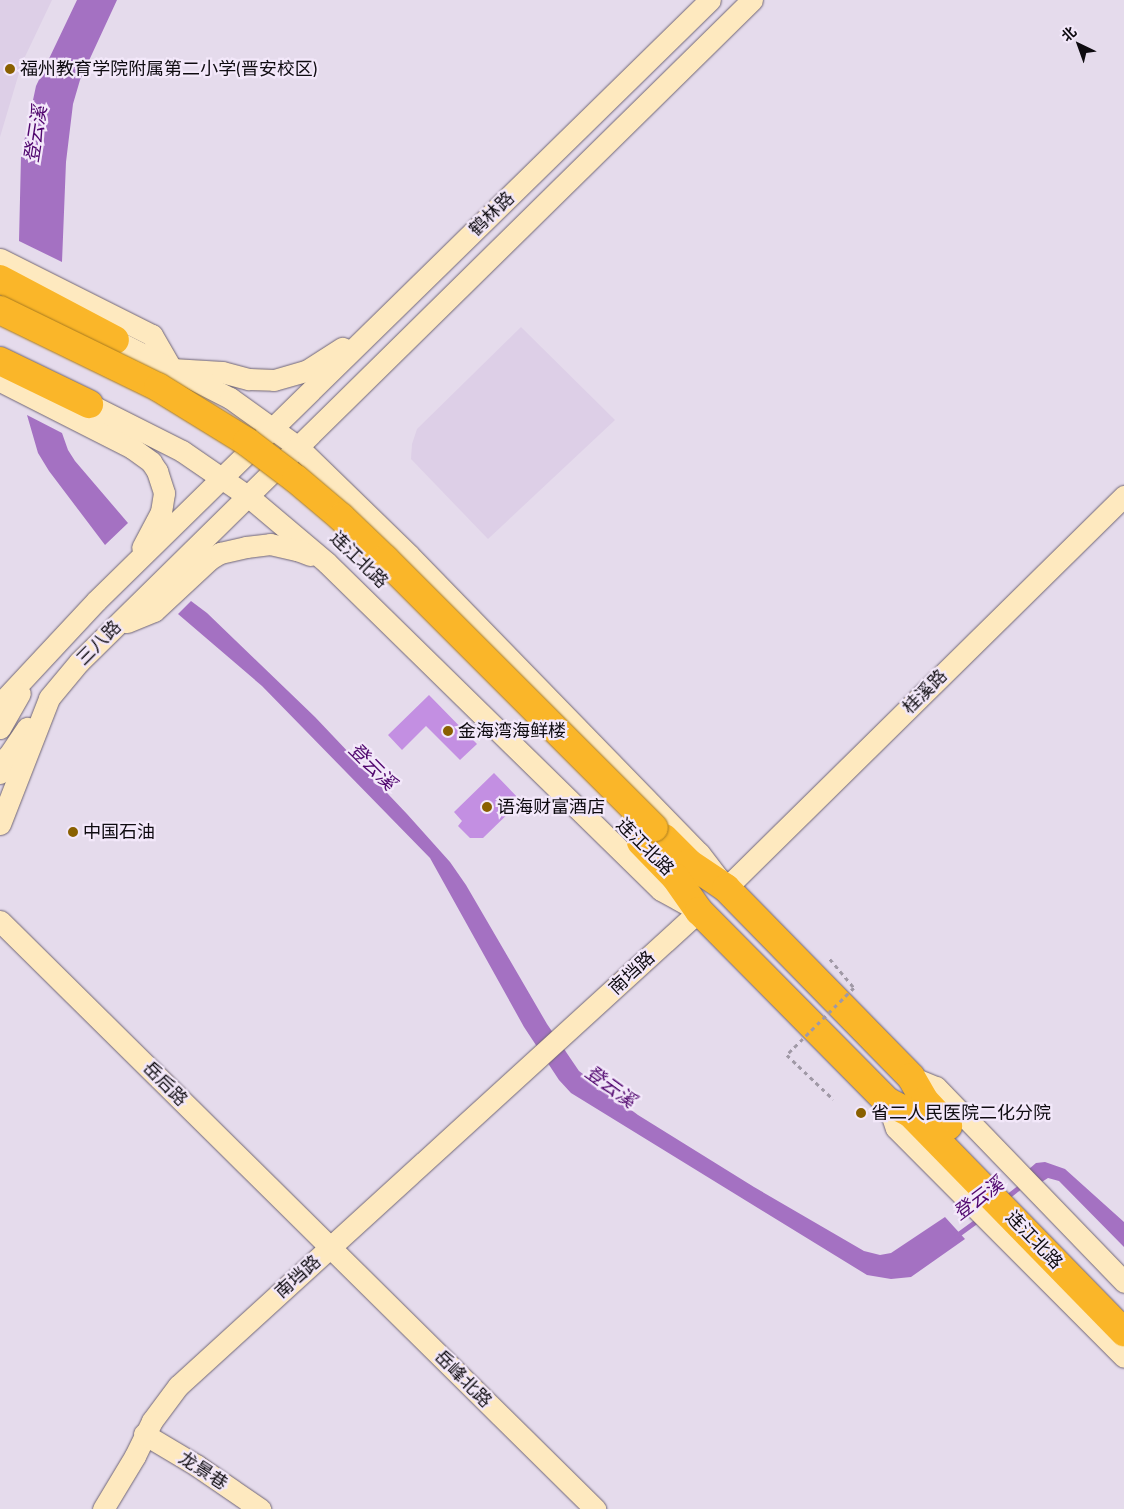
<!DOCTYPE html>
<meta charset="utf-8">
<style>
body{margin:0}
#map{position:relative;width:1124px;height:1509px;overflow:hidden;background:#e5dbec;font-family:"Titillium Web","Noto Sans SC",sans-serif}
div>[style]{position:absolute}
.built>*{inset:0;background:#ddcfe7}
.water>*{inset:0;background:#a471c2}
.stream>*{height:4.5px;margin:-2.25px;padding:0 2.25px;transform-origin:2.25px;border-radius:2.25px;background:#a471c2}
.building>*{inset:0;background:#c38fe2}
.roads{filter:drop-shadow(0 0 1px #6f6575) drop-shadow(0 0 1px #6f6575)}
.secondary>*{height:21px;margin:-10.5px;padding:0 10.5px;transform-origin:10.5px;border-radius:10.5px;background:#fee9bf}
.highway>*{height:28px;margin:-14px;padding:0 14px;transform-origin:14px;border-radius:14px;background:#fab629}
.path-bridge>*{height:2.5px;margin-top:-1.25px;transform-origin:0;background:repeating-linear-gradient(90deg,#a099a6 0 4px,transparent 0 8px)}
.bridges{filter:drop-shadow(0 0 1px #a77a20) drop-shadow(0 0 1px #a77a20)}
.highway-bridge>*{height:28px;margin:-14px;padding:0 14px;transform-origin:14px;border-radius:14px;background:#fab629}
.dots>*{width:14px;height:14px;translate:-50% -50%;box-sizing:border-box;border:2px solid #f3e8fa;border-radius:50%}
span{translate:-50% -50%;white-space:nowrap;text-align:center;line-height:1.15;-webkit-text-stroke:4.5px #f3e8fa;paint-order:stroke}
.poi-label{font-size:18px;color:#0e0b10}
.left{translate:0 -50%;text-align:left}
.street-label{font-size:18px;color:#0e0b10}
.water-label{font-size:19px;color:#50066e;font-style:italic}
.north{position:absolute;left:1054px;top:20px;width:50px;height:50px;-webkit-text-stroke:4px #f3e8fa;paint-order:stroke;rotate:318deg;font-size:14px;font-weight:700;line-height:20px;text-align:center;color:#0e0b10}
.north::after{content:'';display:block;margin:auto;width:18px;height:22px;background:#0e0b10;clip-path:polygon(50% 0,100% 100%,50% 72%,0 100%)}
</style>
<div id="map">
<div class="built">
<i style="clip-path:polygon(0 0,52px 0,22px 63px,0 137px)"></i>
<i style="clip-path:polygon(521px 327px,615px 420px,488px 539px,411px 459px,412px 444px,417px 429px)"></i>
</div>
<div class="water">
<i style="clip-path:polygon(77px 0,117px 0,80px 80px,73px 104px,66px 162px,62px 262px,19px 241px,21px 156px,36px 86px)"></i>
<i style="clip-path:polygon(27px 415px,62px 433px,68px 450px,75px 461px,128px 523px,105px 545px,49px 471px,38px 453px)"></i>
<i style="clip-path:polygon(191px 601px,207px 613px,315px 717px,407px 814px,450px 862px,466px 885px,547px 1024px,579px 1071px,638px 1115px,754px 1187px,864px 1251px,880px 1255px,891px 1253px,945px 1217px,965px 1239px,911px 1277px,891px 1279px,867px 1275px,571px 1093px,559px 1080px,524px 1027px,430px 858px,262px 686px,178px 614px)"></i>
<i style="clip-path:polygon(1045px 1162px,1065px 1169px,1124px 1222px,1124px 1247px,1059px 1181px,1048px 1178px,1037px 1185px,1022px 1175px,1036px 1163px)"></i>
</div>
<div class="stream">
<i style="left:1004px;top:1199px;width:23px;rotate:-38deg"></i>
<i style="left:957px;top:1235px;width:27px;rotate:-36deg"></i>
</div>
<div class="building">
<i style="clip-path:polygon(429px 695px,477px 744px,460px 760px,426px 726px,402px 750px,388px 735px)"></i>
<i style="clip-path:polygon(494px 773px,521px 801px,483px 838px,470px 838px,458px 826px,462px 821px,454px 812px)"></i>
</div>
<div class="roads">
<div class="secondary">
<i style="left:0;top:259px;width:170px;rotate:26.6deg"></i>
<i style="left:152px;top:335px;width:39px;rotate:60deg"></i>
<i style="left:172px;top:369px;width:50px;rotate:3.4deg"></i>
<i style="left:222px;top:372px;width:28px;rotate:15deg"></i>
<i style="left:249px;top:379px;width:25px;rotate:2deg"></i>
<i style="left:274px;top:380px;width:33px;rotate:-16deg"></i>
<i style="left:306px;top:371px;width:43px;rotate:-32.6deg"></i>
<i style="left:115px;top:340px;width:129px;rotate:26.8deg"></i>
<i style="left:230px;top:398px;width:84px;rotate:35.8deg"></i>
<i style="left:298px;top:447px;width:155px;rotate:44.2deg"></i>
<i style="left:409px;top:555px;width:416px;rotate:45.8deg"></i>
<i style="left:699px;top:853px;width:44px;rotate:52.4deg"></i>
<i style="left:726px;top:888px;width:559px;rotate:-44.56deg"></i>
<i style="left:0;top:381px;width:148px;rotate:26.9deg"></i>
<i style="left:132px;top:448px;width:24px;rotate:36deg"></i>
<i style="left:151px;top:462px;width:11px;rotate:56deg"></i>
<i style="left:157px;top:471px;width:23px;rotate:72deg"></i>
<i style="left:164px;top:493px;width:19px;rotate:99deg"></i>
<i style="left:161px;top:512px;width:40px;rotate:118deg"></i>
<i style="left:89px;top:404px;width:104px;rotate:26.8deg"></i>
<i style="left:182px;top:451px;width:81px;rotate:34.5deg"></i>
<i style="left:249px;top:497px;width:102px;rotate:40.2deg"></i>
<i style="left:327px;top:563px;width:467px;rotate:44.4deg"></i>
<i style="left:661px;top:890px;width:43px;rotate:28.9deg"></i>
<i style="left:699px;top:911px;width:705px;rotate:137.64deg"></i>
<i style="left:178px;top:1386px;width:44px;rotate:126.6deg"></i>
<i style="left:152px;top:1421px;width:39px;rotate:116deg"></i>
<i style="left:135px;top:1456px;width:62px;rotate:121.1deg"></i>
<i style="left:127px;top:622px;width:29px;rotate:-22deg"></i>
<i style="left:154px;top:611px;width:76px;rotate:-42.9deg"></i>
<i style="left:210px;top:559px;width:12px;rotate:-31deg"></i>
<i style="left:220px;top:553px;width:27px;rotate:-13deg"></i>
<i style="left:246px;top:547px;width:24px;rotate:-7deg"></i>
<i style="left:270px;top:544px;width:28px;rotate:13deg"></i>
<i style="left:297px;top:550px;width:14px;rotate:21deg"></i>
<i style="left:0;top:704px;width:141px;rotate:-47deg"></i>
<i style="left:96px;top:601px;width:859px;rotate:-44.39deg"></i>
<i style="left:0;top:728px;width:40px;rotate:-60.3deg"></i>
<i style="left:0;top:773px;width:19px;rotate:-65deg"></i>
<i style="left:8px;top:756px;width:34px;rotate:-56deg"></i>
<i style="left:0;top:824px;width:135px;rotate:-68.7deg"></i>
<i style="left:49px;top:698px;width:47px;rotate:-50.2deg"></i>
<i style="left:79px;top:662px;width:944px;rotate:-44.53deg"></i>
<i style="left:0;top:921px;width:837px;rotate:44.66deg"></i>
<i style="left:911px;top:1077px;width:27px;rotate:22deg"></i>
<i style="left:936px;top:1087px;width:271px;rotate:46deg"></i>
<i style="left:887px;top:1101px;width:28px;rotate:72deg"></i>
<i style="left:896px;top:1128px;width:323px;rotate:45.1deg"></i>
<i style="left:144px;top:1434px;width:61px;rotate:30.8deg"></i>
<i style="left:196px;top:1465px;width:78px;rotate:34.5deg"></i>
</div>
<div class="highway">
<i style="left:0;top:279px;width:130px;rotate:27.9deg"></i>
<i style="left:0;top:361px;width:99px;rotate:25.8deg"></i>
<i style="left:664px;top:838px;width:35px;rotate:45deg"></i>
<i style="left:689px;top:863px;width:45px;rotate:34deg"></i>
<i style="left:726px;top:888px;width:264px;rotate:45.6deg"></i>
<i style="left:911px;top:1077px;width:28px;rotate:60deg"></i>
<i style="left:925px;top:1101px;width:34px;rotate:47deg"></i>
<i style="left:641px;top:842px;width:49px;rotate:45.8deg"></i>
<i style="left:675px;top:877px;width:42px;rotate:54.8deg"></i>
<i style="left:699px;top:911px;width:267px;rotate:45.3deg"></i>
<i style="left:887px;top:1101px;width:27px;rotate:28deg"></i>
<i style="left:911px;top:1114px;width:305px;rotate:45.7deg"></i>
</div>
</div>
<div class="path-bridge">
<i style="left:830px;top:959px;width:38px;rotate:50deg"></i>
<i style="left:854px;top:988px;width:95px;rotate:135deg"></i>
<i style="left:787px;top:1055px;width:64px;rotate:43.7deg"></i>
</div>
<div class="bridges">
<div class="highway-bridge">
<i style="left:0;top:310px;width:176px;rotate:26deg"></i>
<i style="left:158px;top:387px;width:105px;rotate:31.7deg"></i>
<i style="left:247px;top:442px;width:61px;rotate:37.1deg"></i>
<i style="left:296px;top:479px;width:59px;rotate:40.2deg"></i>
<i style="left:341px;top:517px;width:61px;rotate:43.7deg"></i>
<i style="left:385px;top:559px;width:380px;rotate:45deg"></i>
</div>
</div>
<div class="dots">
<i style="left:10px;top:69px;background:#896000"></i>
<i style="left:448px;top:731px;background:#896000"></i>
<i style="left:487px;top:807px;background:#896000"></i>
<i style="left:73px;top:832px;background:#896000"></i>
<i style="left:861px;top:1113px;background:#896000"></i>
</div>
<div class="poi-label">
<span class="left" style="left:20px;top:69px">福州教育学院附属第二小学(晋安校区)</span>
<span class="left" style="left:458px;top:731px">金海湾海鲜楼</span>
<span class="left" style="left:497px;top:807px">语海财富酒店</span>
<span class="left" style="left:83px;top:832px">中国石油</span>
<span class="left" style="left:871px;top:1113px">省二人民医院二化分院</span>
</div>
<div class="street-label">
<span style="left:492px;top:214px;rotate:-44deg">鹤林路</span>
<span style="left:359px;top:560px;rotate:44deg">连江北路</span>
<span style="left:99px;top:643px;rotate:-45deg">三八路</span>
<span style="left:925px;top:692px;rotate:-45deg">桂溪路</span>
<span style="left:645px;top:847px;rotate:45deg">连江北路</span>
<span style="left:632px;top:973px;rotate:-43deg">南垱路</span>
<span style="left:165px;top:1084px;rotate:45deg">岳后路</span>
<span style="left:1034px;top:1240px;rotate:46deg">连江北路</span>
<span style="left:298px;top:1277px;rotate:-42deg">南垱路</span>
<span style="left:463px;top:1379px;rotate:45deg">岳峰北路</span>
<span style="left:203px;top:1471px;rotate:33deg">龙景巷</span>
</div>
<div class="water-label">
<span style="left:35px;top:134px;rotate:-81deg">登云溪</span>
<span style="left:373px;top:766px;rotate:45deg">登云溪</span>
<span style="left:611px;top:1086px;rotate:36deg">登云溪</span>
<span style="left:978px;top:1198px;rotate:-37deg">登云溪</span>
</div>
<div class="north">北</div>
</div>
